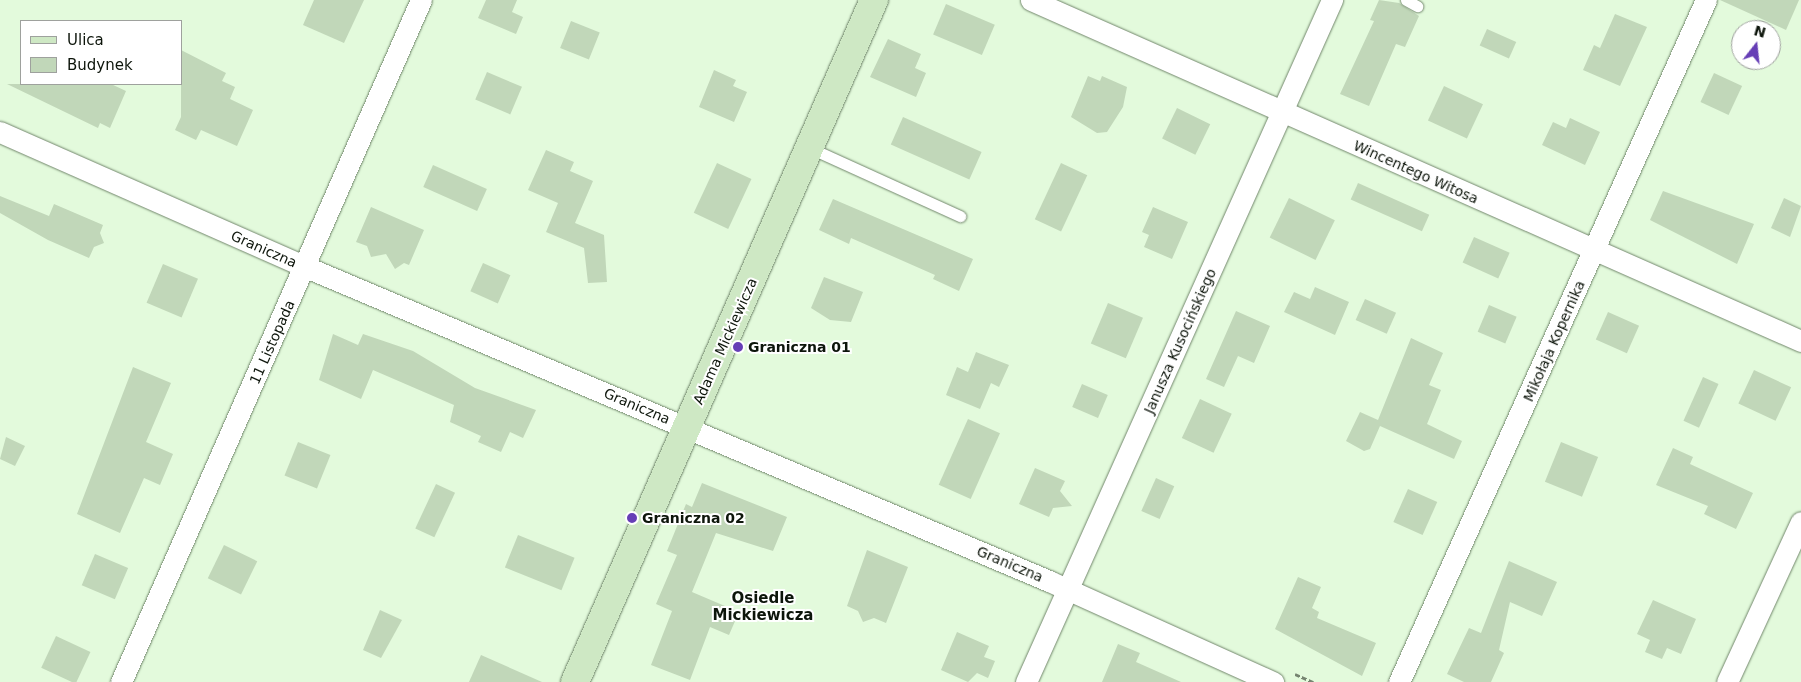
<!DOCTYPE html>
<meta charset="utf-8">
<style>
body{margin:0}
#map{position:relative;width:1801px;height:682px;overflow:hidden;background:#e3fadc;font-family:"DejaVu Sans",sans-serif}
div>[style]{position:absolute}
.building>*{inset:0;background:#c1d7b9;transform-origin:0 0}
.path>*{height:3px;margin-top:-1.5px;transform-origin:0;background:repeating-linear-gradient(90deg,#758470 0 5px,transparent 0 7.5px)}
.roads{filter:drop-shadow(0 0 1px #71866b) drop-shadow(0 0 1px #71866b)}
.lane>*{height:11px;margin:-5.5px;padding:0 5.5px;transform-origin:5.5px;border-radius:5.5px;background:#fff}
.street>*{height:21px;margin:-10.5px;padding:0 10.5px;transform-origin:10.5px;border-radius:10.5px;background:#fff}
.secondary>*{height:28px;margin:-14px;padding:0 14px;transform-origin:14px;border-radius:14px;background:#cee8c4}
.dots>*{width:14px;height:14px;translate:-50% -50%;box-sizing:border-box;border:2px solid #fff;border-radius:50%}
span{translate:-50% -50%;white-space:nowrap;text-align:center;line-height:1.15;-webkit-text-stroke:4px #fff;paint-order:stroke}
.street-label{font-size:14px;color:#0d150b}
.poi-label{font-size:14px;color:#0d150b;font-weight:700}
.left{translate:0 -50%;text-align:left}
.neighbourhood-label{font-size:15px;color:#0d150b;font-weight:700}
.legend{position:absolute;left:20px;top:20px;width:162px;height:65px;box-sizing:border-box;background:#fff;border:1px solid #9ea19d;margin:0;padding:6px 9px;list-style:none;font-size:15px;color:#0d150b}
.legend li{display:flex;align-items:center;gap:10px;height:25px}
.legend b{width:25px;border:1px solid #9ea19d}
.north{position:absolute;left:1731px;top:20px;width:50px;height:50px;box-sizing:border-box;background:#fff;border:1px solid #9ea19d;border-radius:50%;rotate:16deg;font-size:14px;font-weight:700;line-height:20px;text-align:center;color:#0d150b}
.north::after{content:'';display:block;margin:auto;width:18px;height:22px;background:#663eb6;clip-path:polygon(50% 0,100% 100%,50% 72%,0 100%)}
</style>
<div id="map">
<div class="building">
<i style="clip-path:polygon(314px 0,364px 0,344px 43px,303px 25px)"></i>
<i style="clip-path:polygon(486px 0,517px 0,512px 12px,523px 17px,516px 34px,478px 18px)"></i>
<i style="clip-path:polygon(1379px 0,1399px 3px,1419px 16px,1405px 47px,1396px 44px,1369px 106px,1340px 94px,1374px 21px,1370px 20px)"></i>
<i style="clip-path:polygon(1720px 0,1799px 0,1786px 30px)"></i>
<i style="left:946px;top:4px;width:53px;height:33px;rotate:23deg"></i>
<i style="clip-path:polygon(1615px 14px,1647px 27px,1620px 86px,1583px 70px,1594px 45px,1600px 48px)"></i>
<i style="left:571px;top:21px;width:31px;height:29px;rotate:22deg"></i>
<i style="left:1487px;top:29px;width:32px;height:18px;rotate:24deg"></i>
<i style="clip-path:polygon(888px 39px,921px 54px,915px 68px,926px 73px,916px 97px,870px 77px)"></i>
<i style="clip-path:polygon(181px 50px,226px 73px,222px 81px,235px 87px,230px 99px,253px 110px,237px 146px,201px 130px,196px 140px,175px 130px,181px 117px)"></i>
<i style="clip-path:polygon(714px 70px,736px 80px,733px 86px,747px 92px,734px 122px,699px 107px)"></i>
<i style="left:487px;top:72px;width:38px;height:30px;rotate:23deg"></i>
<i style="left:1714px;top:73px;width:31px;height:32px;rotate:25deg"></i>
<i style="clip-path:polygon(1088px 76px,1100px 81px,1102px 76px,1127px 87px,1123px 107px,1107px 132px,1097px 133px,1071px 117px)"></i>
<i style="clip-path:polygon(7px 84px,111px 84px,126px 91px,110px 128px,100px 123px,98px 128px)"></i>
<i style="left:1444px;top:86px;width:43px;height:38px;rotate:25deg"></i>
<i style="left:1177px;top:108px;width:37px;height:34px;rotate:26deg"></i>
<i style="left:903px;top:117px;width:86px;height:30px;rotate:24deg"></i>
<i style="clip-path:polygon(1570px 118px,1600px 132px,1585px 165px,1542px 145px,1553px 122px,1566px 128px)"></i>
<i style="clip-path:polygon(546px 150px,574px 162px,570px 171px,593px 181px,575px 223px,604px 235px,607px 282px,588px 283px,584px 248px,546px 232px,558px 203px,528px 190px)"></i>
<i style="left:717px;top:163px;width:38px;height:55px;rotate:25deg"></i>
<i style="left:1061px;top:163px;width:29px;height:62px;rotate:25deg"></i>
<i style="left:433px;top:165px;width:59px;height:24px;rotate:24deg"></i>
<i style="left:1358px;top:183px;width:78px;height:18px;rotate:24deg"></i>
<i style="clip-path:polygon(1663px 191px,1754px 224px,1737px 264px,1650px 220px)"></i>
<i style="clip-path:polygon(0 196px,49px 216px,54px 204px,103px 225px,100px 233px,104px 243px,94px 247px,89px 258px,48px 240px,0 213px)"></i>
<i style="left:1289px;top:198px;width:51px;height:44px;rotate:26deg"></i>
<i style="clip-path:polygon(1784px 198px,1801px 206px,1790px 237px,1771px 228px)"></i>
<i style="clip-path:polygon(833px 199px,973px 259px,959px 291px,933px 279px,935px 275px,851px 238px,849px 244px,819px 230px)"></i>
<i style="clip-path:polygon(371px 207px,424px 230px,409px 265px,404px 263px,395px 269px,386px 254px,371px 257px,367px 246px,356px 242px)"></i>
<i style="clip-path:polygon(1153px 207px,1188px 222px,1172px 259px,1144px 247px,1149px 235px,1142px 232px)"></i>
<i style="left:1474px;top:237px;width:39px;height:28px;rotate:24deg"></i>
<i style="left:483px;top:263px;width:30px;height:31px;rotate:24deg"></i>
<i style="left:163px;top:264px;width:38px;height:42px;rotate:23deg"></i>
<i style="clip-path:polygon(824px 277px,863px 292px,851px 322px,830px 320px,811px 308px)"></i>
<i style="clip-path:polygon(1315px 287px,1349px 302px,1335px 335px,1284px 312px,1294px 292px,1310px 299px)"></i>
<i style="left:1365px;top:299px;width:34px;height:23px;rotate:24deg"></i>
<i style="left:1108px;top:303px;width:38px;height:44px;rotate:23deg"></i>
<i style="left:1489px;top:305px;width:30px;height:29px;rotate:23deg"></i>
<i style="clip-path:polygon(1236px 311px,1270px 326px,1254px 363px,1238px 356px,1224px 387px,1206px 379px)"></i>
<i style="left:1608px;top:312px;width:34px;height:30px;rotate:24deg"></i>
<i style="clip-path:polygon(333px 334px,358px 345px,363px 334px,413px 351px,475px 388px,536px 410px,523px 438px,510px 432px,501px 452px,478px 442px,481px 436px,450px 422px,454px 405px,373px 370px,361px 399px,319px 380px)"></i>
<i style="clip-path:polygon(1411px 338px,1443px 353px,1429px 385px,1441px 390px,1427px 424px,1462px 441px,1454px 459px,1380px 426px,1370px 449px,1364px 451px,1346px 441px,1360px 412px,1378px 420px)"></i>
<i style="clip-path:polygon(976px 352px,1009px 365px,999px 387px,991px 383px,980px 409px,946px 395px,957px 367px,968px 372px)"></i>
<i style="clip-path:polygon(133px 367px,171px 383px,146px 442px,173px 454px,160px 485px,144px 478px,120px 533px,77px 514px)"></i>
<i style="left:1754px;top:370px;width:41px;height:37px;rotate:25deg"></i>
<i style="left:1703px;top:377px;width:17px;height:48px;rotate:24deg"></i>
<i style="left:1082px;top:384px;width:28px;height:25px;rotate:23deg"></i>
<i style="left:1200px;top:399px;width:35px;height:43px;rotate:25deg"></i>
<i style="left:968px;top:419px;width:35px;height:72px;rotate:24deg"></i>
<i style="clip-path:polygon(6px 437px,25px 446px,15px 466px,0 459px)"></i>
<i style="left:298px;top:442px;width:35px;height:36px;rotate:22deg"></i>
<i style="left:1561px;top:442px;width:40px;height:43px;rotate:22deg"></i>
<i style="clip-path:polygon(1673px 448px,1693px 457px,1690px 464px,1753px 493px,1736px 529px,1704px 514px,1708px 506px,1656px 485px)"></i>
<i style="clip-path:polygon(1035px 468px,1065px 481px,1060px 491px,1072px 506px,1053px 508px,1049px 517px,1019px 504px)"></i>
<i style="left:1156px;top:478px;width:20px;height:36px;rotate:24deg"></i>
<i style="clip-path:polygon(702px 483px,787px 517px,773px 551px,716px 533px,692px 592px,739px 612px,729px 635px,710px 627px,690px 680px,651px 665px,672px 611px,656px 604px,677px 555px,667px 551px,686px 504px,692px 507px)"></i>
<i style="left:436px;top:484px;width:21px;height:49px;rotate:25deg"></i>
<i style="left:1408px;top:489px;width:32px;height:36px;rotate:24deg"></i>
<i style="left:518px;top:535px;width:61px;height:35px;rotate:22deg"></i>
<i style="left:224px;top:545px;width:37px;height:37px;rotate:26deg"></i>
<i style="clip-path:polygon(867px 550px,908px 567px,886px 623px,874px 618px,863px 622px,858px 611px,847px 606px)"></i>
<i style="left:95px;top:554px;width:36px;height:34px;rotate:23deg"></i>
<i style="clip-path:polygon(1509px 561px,1557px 582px,1542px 616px,1510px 602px,1499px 650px,1504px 653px,1491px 682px,1464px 682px,1447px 674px,1469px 628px,1481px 633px)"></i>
<i style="clip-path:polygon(1298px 577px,1321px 587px,1312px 608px,1319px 612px,1317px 618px,1376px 643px,1362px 676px,1275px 629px)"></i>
<i style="clip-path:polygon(1653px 600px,1696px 619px,1681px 654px,1667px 648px,1662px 659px,1645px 652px,1650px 640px,1637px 634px)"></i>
<i style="clip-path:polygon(380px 610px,402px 620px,381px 658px,363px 650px)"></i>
<i style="clip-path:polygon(957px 632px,989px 646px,984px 657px,995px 661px,988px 678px,977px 673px,968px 682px,941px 670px)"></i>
<i style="left:56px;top:636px;width:38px;height:35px;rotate:25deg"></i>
<i style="clip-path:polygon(1118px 644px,1140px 653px,1136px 662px,1181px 682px,1102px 682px)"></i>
<i style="clip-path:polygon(481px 655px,542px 682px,469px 682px)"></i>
</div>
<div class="path">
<i style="left:1295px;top:674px;width:20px;rotate:24deg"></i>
</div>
<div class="roads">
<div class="lane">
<i style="left:1406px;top:0;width:13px;rotate:29deg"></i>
<i style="left:810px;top:148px;width:165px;rotate:24.4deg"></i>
</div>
<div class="street">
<i style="left:1031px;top:0;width:842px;rotate:23.89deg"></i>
<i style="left:0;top:132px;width:334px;rotate:23.8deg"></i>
<i style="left:306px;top:267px;width:807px;rotate:22.91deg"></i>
<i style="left:1049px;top:581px;width:246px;rotate:24.3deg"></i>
<i style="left:121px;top:682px;width:745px;rotate:-66.26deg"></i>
<i style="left:1026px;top:682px;width:748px;rotate:-65.84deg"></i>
<i style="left:1399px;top:682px;width:748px;rotate:-65.77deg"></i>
<i style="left:1727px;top:682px;width:176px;rotate:-65.2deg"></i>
</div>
<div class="secondary">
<i style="left:575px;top:682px;width:745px;rotate:-66.33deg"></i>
</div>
</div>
<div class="dots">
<i style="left:738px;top:347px;background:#663eb6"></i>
<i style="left:632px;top:518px;background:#663eb6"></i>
</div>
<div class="street-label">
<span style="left:1416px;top:172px;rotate:24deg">Wincentego Witosa</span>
<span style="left:264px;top:249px;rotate:24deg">Graniczna</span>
<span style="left:725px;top:341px;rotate:-66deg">Adama Mickiewicza</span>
<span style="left:1180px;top:341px;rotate:-66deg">Janusza Kusocińskiego</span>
<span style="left:1554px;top:341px;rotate:-66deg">Mikołaja Kopernika</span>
<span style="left:272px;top:342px;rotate:-66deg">11 Listopada</span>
<span style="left:637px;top:406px;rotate:23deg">Graniczna</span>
<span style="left:1010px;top:564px;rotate:23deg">Graniczna</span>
</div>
<div class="poi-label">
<span class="left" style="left:748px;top:347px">Graniczna 01</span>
<span class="left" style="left:642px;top:518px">Graniczna 02</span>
</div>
<div class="neighbourhood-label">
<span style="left:763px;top:607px">Osiedle<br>Mickiewicza</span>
</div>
<ul class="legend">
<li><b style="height:6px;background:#cee8c4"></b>Ulica</li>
<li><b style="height:14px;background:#c1d7b9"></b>Budynek</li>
</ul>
<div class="north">N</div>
</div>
